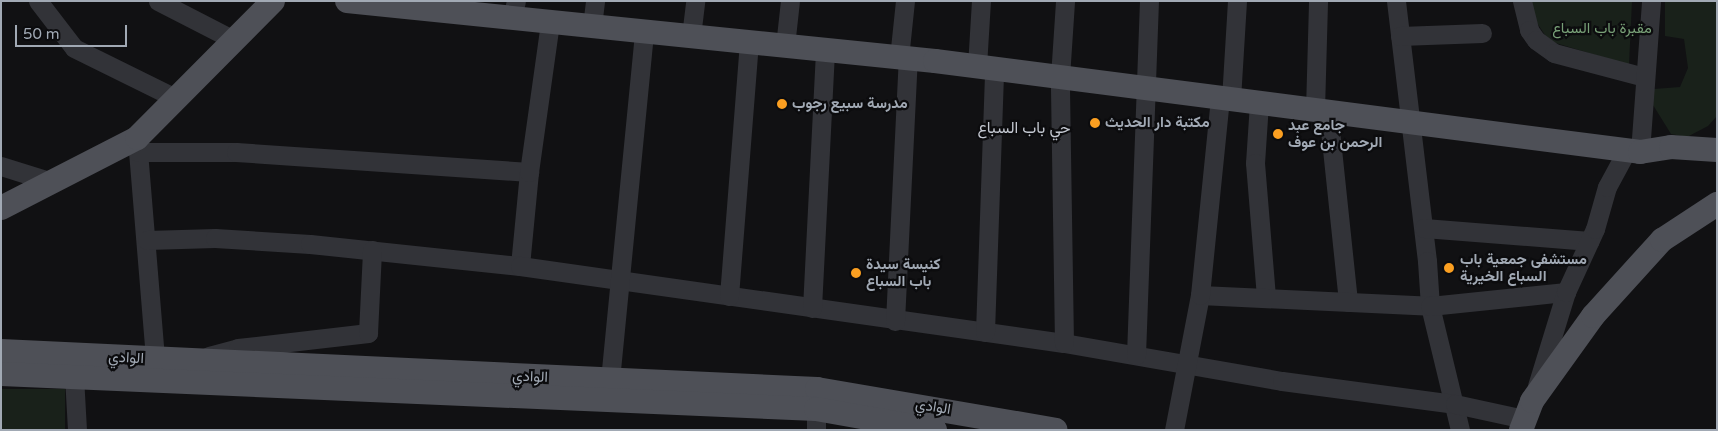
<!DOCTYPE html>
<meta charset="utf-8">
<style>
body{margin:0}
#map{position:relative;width:1718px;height:431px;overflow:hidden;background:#111113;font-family:"Varela Round",Vazirmatn,sans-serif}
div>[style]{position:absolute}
.green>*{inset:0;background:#19211a;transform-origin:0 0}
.minor>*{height:19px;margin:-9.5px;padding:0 9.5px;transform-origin:9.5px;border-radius:9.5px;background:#323338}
.major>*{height:24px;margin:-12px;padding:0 12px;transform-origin:12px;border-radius:12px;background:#4e5057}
.dots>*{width:14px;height:14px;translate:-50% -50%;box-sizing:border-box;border:2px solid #0c0c0e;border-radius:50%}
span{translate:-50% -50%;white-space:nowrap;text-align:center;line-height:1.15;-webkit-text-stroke:4.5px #0c0c0e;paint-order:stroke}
.park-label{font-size:15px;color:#78a077}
.poi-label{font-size:15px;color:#a1a9b4;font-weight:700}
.left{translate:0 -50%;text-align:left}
.street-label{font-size:15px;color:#a1a9b4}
.neighbourhood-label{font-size:16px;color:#c3c7d0}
.frame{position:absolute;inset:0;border:2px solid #a1a9b4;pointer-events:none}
.scale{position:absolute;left:15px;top:25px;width:112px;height:22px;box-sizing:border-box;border:2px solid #a1a9b4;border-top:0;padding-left:6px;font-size:15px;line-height:18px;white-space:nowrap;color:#a1a9b4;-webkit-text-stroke:4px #0c0c0e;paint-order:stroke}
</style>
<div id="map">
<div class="green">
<i style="clip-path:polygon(1530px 1px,1632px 1px,1629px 65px,1549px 41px,1533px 17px)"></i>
<i style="clip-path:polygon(1665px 1px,1717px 1px,1717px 116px,1708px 126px,1687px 137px,1671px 134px,1653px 105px,1654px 89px,1680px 87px,1688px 68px,1684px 39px,1665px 36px)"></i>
<i style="left:1px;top:389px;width:64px;height:41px"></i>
</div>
<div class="minor">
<i style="left:38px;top:1px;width:59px;rotate:52.5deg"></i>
<i style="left:74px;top:48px;width:113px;rotate:26.3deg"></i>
<i style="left:158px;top:1px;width:85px;rotate:27.2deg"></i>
<i style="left:1396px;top:1px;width:262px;rotate:83.2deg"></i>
<i style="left:1427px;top:261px;width:45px;rotate:86.2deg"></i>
<i style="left:1430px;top:306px;width:128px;rotate:76.4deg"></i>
<i style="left:1522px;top:1px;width:30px;rotate:76deg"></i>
<i style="left:1529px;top:30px;width:12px;rotate:55deg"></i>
<i style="left:1536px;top:40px;width:22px;rotate:36deg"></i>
<i style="left:1554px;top:53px;width:93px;rotate:14.9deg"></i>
<i style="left:512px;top:18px;width:17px;rotate:-77deg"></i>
<i style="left:592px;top:26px;width:25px;rotate:-83deg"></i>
<i style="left:691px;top:36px;width:35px;rotate:-83deg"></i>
<i style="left:1400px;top:36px;width:82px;rotate:-2.1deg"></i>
<i style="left:785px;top:46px;width:45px;rotate:-83.7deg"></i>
<i style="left:899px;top:58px;width:57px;rotate:-84deg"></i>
<i style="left:977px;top:66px;width:65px;rotate:-86.5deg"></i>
<i style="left:1231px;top:99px;width:98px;rotate:-86.5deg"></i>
<i style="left:1259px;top:103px;width:60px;rotate:93.8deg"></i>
<i style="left:1255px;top:163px;width:135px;rotate:85.3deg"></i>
<i style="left:1315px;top:110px;width:109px;rotate:-88.4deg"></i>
<i style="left:1328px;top:111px;width:192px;rotate:84deg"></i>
<i style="left:137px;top:139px;width:221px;rotate:85.3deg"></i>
<i style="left:138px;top:152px;width:98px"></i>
<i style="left:236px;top:152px;width:294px;rotate:3.9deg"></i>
<i style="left:529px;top:172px;width:94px;rotate:95.5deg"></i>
<i style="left:1640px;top:152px;width:151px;rotate:-85.8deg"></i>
<i style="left:1px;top:166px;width:53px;rotate:17.4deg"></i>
<i style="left:529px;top:172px;width:151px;rotate:-82deg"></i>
<i style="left:1424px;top:228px;width:166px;rotate:4.5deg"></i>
<i style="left:147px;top:240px;width:68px;rotate:-1.7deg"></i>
<i style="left:215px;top:238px;width:95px;rotate:3.6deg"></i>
<i style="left:310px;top:244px;width:211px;rotate:6deg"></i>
<i style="left:520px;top:266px;width:549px;rotate:8.06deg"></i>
<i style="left:1064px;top:343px;width:221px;rotate:9.9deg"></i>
<i style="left:1282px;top:381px;width:175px;rotate:7.6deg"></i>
<i style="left:1455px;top:404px;width:66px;rotate:12.2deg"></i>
<i style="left:1200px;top:295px;width:230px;rotate:2.7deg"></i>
<i style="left:1430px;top:306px;width:137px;rotate:-5.9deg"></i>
<i style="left:729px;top:296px;width:255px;rotate:-85.5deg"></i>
<i style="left:812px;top:308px;width:258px;rotate:-87.1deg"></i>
<i style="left:895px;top:321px;width:263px;rotate:-87.2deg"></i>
<i style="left:985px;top:332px;width:263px;rotate:-88deg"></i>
<i style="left:1064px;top:343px;width:266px;rotate:-90.9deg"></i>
<i style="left:1060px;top:77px;width:76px;rotate:-86.2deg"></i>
<i style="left:1136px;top:355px;width:354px;rotate:-87.9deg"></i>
<i style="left:209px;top:356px;width:30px;rotate:-15deg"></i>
<i style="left:238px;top:348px;width:131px;rotate:-6.6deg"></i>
<i style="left:368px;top:333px;width:83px;rotate:-87.2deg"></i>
<i style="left:74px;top:376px;width:54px;rotate:86.8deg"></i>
<i style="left:610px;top:380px;width:351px;rotate:-84.4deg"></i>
<i style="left:1537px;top:386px;width:98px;rotate:-72.9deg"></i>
<i style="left:1566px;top:292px;width:69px;rotate:-65.3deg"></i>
<i style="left:1595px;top:229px;width:44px;rotate:-74.1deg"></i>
<i style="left:1607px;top:187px;width:42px;rotate:-61.6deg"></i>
<i style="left:816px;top:409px;width:21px;rotate:90deg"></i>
<i style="left:1174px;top:430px;width:137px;rotate:-79.1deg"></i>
<i style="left:1200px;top:295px;width:198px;rotate:-84.2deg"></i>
</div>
<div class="major">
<i style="left:347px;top:1px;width:591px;rotate:5.83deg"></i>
<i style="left:935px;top:61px;width:711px;rotate:7.35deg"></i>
<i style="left:1640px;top:152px;width:31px;rotate:-9deg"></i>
<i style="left:1671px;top:147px;width:46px;rotate:3.7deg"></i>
<i style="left:1px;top:208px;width:153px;rotate:-27.2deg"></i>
<i style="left:137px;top:138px;width:193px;rotate:-45.2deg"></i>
<i style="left:1px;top:351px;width:817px;rotate:2.67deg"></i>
<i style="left:817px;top:389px;width:242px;rotate:9.7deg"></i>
<i style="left:1px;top:374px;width:816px;rotate:2.46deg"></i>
<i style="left:816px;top:409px;width:121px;rotate:10deg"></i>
<i style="left:1521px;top:430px;width:31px;rotate:-69deg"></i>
<i style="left:1532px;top:401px;width:105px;rotate:-54.3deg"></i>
<i style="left:1593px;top:316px;width:103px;rotate:-47.8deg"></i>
<i style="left:1662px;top:240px;width:66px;rotate:-33.2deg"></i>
</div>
<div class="dots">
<i style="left:782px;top:104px;background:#fb9f21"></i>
<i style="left:1095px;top:123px;background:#fb9f21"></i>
<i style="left:1278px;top:134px;background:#fb9f21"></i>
<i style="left:1449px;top:268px;background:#fb9f21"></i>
<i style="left:856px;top:273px;background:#fb9f21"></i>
</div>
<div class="park-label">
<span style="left:1602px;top:29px">مقبرة باب السباع</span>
</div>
<div class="poi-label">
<span class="left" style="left:792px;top:104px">مدرسة سبيع رجوب</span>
<span class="left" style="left:1105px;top:123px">مكتبة دار الحديث</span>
<span class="left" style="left:1288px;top:134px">جامع عبد<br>الرحمن بن عوف</span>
<span class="left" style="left:1460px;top:268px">مستشفى جمعية باب<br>السباع الخيرية</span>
<span class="left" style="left:866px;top:273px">كنيسة سيدة<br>باب السباع</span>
</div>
<div class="street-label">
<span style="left:126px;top:358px;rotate:3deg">الوادي</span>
<span style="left:530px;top:377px;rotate:2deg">الوادي</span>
<span style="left:933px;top:407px;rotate:9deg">الوادي</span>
</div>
<div class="neighbourhood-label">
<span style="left:1024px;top:128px">حي باب السباع</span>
</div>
<div class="frame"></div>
<div class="scale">50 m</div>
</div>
